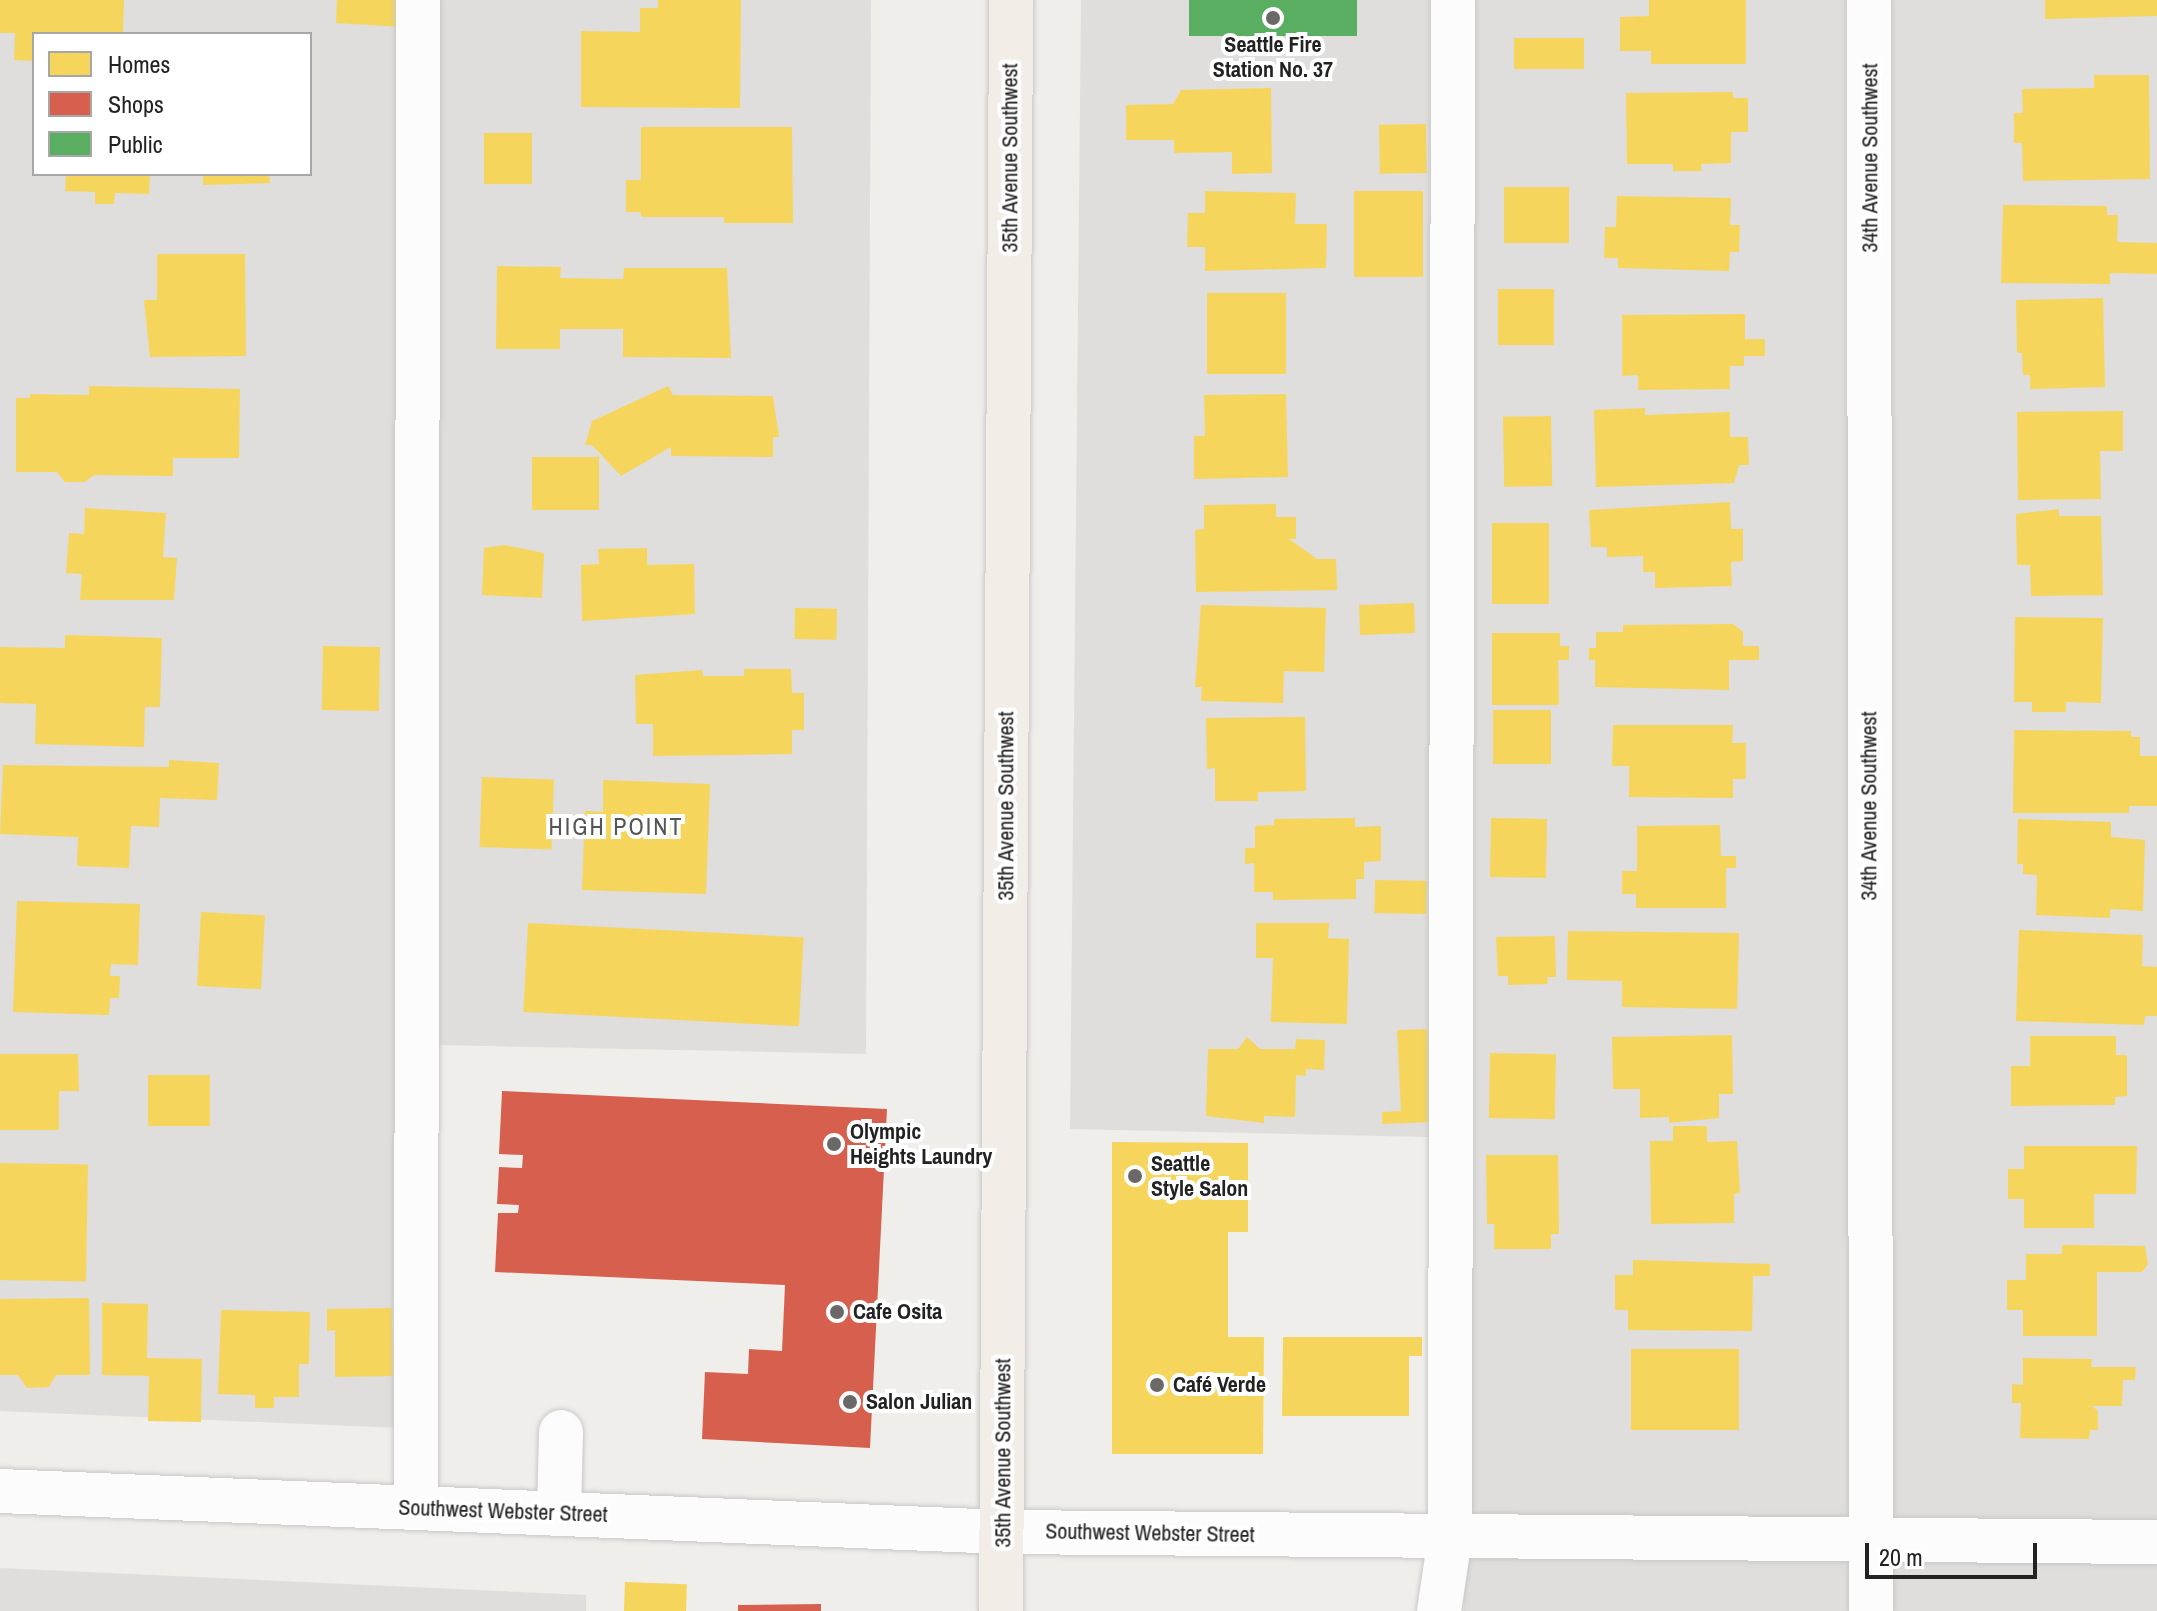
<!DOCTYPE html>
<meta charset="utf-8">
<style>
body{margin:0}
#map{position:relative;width:2157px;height:1611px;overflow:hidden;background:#f0eeeb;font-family:"Archivo Narrow",sans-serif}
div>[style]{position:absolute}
.residential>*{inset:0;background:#dfdedc}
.homes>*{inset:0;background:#f6d55c;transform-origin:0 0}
.shops>*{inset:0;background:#d6604d}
.public>*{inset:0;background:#5aae61;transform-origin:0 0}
.roads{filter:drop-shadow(0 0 2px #c9c8c7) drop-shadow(0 0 2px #c9c8c7)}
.minor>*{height:44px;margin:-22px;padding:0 22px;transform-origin:22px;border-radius:22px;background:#fdfcfc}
.major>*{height:44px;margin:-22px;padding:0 22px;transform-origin:22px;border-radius:22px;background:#f3ede7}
.dots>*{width:22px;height:22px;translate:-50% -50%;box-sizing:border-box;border:4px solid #fff;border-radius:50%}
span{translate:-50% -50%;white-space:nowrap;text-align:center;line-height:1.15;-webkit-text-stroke:8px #fff;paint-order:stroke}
.poi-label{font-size:22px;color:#222;font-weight:700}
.left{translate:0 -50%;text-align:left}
.street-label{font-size:22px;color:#222}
.neighbourhood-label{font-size:24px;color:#555;letter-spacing:2px}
.legend{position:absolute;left:32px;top:32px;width:280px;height:144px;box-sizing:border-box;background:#fff;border:2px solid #a7a7a7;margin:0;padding:10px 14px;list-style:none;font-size:24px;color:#222}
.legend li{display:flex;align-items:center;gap:16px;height:40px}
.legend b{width:40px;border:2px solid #a7a7a7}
.scale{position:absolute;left:1865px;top:1543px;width:172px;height:36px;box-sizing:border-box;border:4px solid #222;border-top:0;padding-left:10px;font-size:24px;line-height:28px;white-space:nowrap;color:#222;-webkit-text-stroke:6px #fff;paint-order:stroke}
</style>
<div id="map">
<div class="residential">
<i style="clip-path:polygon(evenodd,0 0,871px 0,866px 1054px,395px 1044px,400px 1428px,0 1411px,0 0,34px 34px,310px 34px,310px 174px,34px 174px,34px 34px)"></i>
<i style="clip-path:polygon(1081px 0,2157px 0,2157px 1611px,1464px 1611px,1471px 1138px,1070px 1129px)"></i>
<i style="clip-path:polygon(0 1568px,586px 1595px,586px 1611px,0 1611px)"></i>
</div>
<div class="homes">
<i style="clip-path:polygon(0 0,124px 0,123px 34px,34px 34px,34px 61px,14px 60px,15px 33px,0 33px)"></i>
<i style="clip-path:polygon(337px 0,403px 0,402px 27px,336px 23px)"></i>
<i style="clip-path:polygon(658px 0,741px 0,740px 108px,581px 107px,581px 31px,640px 32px,640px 8px,658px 8px)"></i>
<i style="clip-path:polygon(1649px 0,1746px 0,1746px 64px,1651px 64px,1651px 51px,1620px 51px,1620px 17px,1649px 16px)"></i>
<i style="clip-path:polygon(2045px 0,2157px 0,2157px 16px,2045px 19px)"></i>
<i style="left:1584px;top:38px;width:31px;height:70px;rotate:90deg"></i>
<i style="clip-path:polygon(2094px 75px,2149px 75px,2150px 179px,2023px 181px,2022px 143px,2014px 143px,2014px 113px,2023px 113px,2022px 89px,2094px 88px)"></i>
<i style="clip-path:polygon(1271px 88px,1272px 173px,1232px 174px,1232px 152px,1174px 153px,1174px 140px,1126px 140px,1126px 105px,1173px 104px,1181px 90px)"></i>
<i style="clip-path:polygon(1733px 92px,1733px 98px,1748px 98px,1748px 132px,1731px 132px,1731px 163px,1701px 164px,1702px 171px,1673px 171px,1673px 164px,1627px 164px,1626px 93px)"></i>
<i style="left:1426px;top:124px;width:49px;height:47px;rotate:89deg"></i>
<i style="clip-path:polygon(641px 127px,792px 127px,793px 223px,724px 223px,724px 217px,641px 217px,641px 212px,626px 212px,626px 180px,641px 180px)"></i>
<i style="left:484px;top:133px;width:48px;height:51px"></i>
<i style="clip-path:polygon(66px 174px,150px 174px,149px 194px,115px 193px,114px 204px,95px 204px,95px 192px,65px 191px)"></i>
<i style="clip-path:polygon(203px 174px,269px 174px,270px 183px,203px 185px)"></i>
<i style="left:1504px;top:187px;width:65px;height:56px"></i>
<i style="clip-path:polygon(1205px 191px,1296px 193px,1295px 224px,1327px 224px,1326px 268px,1205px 271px,1205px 247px,1187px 247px,1188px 213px,1205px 213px)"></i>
<i style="left:1423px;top:191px;width:86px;height:69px;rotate:90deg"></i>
<i style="clip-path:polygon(1617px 196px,1731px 198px,1730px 225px,1740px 225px,1739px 252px,1730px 252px,1729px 271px,1618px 268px,1618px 258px,1604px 258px,1605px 227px,1616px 227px)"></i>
<i style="clip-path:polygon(2003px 205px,2107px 206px,2107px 215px,2118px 215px,2117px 242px,2157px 243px,2157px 274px,2110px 273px,2110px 284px,2001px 283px)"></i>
<i style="clip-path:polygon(157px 254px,245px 254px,246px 356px,150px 357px,144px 300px,157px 300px)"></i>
<i style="clip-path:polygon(497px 266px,561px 267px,560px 278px,623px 279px,624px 268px,727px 268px,731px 358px,623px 357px,623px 329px,560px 329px,560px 349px,496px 349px)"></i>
<i style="left:1498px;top:289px;width:56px;height:56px"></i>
<i style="left:1207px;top:293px;width:79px;height:81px"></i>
<i style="clip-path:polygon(2103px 298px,2105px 387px,2030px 389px,2030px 375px,2023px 375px,2022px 353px,2017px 353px,2016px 300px)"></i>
<i style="clip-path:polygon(1745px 314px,1745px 339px,1765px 339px,1765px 356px,1744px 356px,1744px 366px,1730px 366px,1730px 389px,1638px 390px,1638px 375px,1622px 376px,1622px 315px)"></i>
<i style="clip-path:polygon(89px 386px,240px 389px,239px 458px,173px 458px,173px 476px,94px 475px,85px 482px,65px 482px,57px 472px,16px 472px,16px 398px,30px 398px,30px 394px,89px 395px)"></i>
<i style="clip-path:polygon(668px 386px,673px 395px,773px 396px,779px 437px,773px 437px,773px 457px,671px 456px,671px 447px,621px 476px,592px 445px,585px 445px,592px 421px)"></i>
<i style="clip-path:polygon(1286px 394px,1288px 477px,1194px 479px,1194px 436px,1205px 436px,1204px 395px)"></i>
<i style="clip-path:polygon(1645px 408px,1645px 415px,1730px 412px,1730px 437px,1748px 437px,1749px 465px,1739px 465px,1734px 483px,1596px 487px,1594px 410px)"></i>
<i style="clip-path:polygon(2123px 411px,2123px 451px,2100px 451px,2101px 499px,2018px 500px,2017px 412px)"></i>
<i style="left:1551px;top:416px;width:70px;height:48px;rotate:89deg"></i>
<i style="left:599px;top:457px;width:53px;height:67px;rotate:90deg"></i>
<i style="clip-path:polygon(1730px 502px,1731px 529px,1743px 529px,1743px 561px,1731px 562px,1732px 586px,1655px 588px,1655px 572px,1643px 572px,1643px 556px,1607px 557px,1607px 547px,1591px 547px,1589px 510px)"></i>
<i style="clip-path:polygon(1276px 504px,1276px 517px,1296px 517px,1296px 539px,1289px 539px,1317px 559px,1336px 559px,1337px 590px,1196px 592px,1195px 530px,1204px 529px,1204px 505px)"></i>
<i style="clip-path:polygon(85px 508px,166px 513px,163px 557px,177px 558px,174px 600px,80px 600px,82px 574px,66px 573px,69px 533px,84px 534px)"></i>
<i style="clip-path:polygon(2059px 509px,2059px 516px,2101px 516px,2103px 595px,2031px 596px,2030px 565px,2017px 565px,2016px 514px)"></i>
<i style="left:1492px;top:523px;width:57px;height:81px"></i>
<i style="clip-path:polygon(504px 545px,544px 553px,542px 598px,482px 595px,484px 548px)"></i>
<i style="clip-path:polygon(647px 548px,647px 565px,694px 564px,695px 614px,582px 621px,581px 565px,599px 564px,598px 549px)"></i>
<i style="left:1414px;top:603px;width:30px;height:55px;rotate:88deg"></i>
<i style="clip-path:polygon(1201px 605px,1326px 608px,1324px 672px,1284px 671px,1283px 703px,1201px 701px,1202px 687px,1195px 687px)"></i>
<i style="left:795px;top:608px;width:42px;height:31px;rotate:1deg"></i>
<i style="clip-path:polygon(2015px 617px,2103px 618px,2101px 703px,2066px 702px,2066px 712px,2032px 712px,2032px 702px,2014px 702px)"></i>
<i style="clip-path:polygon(1733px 624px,1743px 632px,1743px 646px,1759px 646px,1759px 660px,1729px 660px,1729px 690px,1595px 687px,1595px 660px,1589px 660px,1589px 648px,1596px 648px,1596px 632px,1623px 632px,1623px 625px)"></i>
<i style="clip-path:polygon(1492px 633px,1560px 633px,1560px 646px,1569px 646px,1569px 660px,1558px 660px,1559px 705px,1492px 705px)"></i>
<i style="clip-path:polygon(65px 635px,162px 638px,160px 707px,145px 707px,144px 747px,35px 744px,36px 704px,0 703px,0 647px,65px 648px)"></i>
<i style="left:323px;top:646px;width:57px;height:64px;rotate:1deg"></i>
<i style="clip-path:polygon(744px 669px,791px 669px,792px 693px,804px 693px,804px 730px,792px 730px,792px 754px,653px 756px,653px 724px,636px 724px,635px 675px,702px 670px,703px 676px,744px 676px)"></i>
<i style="left:1493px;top:710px;width:58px;height:54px"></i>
<i style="clip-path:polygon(1305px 717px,1306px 791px,1258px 792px,1258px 801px,1215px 801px,1215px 768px,1207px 769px,1206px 718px)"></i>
<i style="clip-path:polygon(1613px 725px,1733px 725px,1732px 743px,1746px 743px,1746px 779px,1733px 779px,1733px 798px,1629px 797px,1629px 766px,1612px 766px)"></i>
<i style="clip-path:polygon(2014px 730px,2131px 731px,2131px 737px,2140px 737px,2140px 756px,2157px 756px,2157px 806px,2129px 806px,2129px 813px,2013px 813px)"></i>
<i style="clip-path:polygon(169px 760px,219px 763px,217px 800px,160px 798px,159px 827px,131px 826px,129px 868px,77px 866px,78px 837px,0 834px,3px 765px,169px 767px)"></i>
<i style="left:482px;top:777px;width:72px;height:70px;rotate:2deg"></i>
<i style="clip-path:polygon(603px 780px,710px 784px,706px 894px,582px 890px,585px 811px,603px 812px)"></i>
<i style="clip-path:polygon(1355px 818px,1355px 827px,1381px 826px,1381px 861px,1364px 862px,1364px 879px,1356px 879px,1356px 899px,1273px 900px,1273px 892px,1254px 892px,1254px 863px,1245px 864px,1245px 848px,1255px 848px,1255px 826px,1274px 825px,1274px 819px)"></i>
<i style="left:1491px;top:818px;width:56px;height:59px;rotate:1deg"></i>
<i style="clip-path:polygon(2018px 819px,2111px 822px,2111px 837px,2145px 840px,2143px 911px,2110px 909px,2110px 918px,2036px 915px,2037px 875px,2023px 874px,2023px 864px,2017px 864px)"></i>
<i style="clip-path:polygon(1720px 825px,1721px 856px,1736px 856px,1736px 868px,1726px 868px,1726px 908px,1636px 908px,1636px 894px,1622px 894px,1622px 871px,1637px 871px,1637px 826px)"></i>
<i style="left:1375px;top:880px;width:52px;height:33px;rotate:1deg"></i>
<i style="clip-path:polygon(17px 901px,140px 904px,138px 965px,111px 964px,110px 976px,120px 976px,119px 998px,110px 998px,109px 1015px,13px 1012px)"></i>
<i style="left:201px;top:912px;width:64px;height:74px;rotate:3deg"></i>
<i style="left:528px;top:923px;width:276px;height:89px;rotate:3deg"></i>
<i style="clip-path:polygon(1256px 923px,1329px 923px,1328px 938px,1349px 939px,1347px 1024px,1271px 1022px,1273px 958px,1256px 958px)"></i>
<i style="clip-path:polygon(2019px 930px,2143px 935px,2142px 966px,2157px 967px,2157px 1016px,2145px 1016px,2144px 1025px,2016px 1021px)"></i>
<i style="clip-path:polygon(1568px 931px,1739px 933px,1737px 1009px,1622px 1007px,1622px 981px,1567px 980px)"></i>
<i style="clip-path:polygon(1555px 936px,1556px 977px,1547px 977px,1548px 984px,1508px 985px,1508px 976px,1498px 976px,1496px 937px)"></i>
<i style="clip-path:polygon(1428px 1029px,1432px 1122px,1382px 1124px,1382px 1112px,1401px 1111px,1397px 1030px)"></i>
<i style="clip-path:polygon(1732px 1035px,1733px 1094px,1719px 1094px,1719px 1118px,1669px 1123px,1669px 1117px,1640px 1118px,1640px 1089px,1613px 1089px,1612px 1037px)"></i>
<i style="clip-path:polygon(2030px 1036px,2116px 1036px,2116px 1055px,2127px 1055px,2127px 1096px,2115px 1097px,2115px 1105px,2011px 1106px,2011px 1066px,2030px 1066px)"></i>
<i style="clip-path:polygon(1247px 1037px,1260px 1049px,1295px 1049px,1296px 1039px,1325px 1040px,1324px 1070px,1306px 1069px,1306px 1076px,1296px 1075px,1295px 1117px,1264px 1116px,1264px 1123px,1206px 1116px,1208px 1049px,1238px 1049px)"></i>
<i style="left:1490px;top:1053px;width:66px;height:65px;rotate:1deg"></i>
<i style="clip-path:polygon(0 1054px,78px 1054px,79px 1091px,59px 1091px,59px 1130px,0 1130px)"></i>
<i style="left:210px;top:1075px;width:51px;height:62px;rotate:90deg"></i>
<i style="clip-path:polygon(1673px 1126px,1707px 1126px,1707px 1142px,1737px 1141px,1740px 1193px,1734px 1194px,1734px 1223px,1651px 1224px,1650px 1141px,1673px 1141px)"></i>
<i style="clip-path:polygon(1112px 1142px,1248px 1143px,1248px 1232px,1228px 1232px,1228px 1337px,1264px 1337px,1263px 1454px,1112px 1454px)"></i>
<i style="clip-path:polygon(2024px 1146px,2137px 1146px,2136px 1194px,2094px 1194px,2094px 1228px,2024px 1228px,2024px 1199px,2008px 1199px,2008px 1169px,2024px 1169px)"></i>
<i style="clip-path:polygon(1486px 1155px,1558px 1155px,1559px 1234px,1551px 1234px,1551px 1249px,1494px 1249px,1494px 1224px,1487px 1224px)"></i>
<i style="left:0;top:1163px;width:88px;height:117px;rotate:1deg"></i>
<i style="clip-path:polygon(2062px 1245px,2145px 1246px,2148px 1264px,2142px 1272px,2097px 1272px,2097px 1336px,2023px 1336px,2023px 1310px,2007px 1310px,2007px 1280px,2026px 1280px,2026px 1254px,2062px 1254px)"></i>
<i style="clip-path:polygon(1633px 1260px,1770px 1264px,1770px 1276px,1753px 1276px,1752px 1331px,1628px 1330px,1628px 1310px,1615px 1310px,1615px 1275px,1633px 1275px)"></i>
<i style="clip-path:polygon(89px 1298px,90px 1375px,56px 1375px,49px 1387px,27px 1388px,18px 1375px,0 1375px,0 1299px)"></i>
<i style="clip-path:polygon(102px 1303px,148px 1304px,147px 1358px,202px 1359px,201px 1422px,148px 1421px,149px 1376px,102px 1375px)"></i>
<i style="clip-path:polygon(392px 1308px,393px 1376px,335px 1377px,335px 1330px,327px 1331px,327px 1309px)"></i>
<i style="clip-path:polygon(221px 1310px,310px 1312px,309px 1364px,299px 1364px,299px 1397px,274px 1397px,274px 1408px,255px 1408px,255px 1395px,218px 1394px)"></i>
<i style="clip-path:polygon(1283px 1337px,1422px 1337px,1422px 1356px,1409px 1356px,1409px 1416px,1282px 1416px)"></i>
<i style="left:1739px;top:1349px;width:81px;height:108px;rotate:90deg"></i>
<i style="clip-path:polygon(2023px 1358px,2092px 1359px,2091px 1367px,2136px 1367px,2135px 1380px,2123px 1380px,2122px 1406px,2092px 1406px,2098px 1411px,2098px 1430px,2090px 1430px,2089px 1439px,2020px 1438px,2021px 1403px,2012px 1403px,2012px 1384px,2023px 1385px)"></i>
<i style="left:625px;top:1582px;width:62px;height:29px;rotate:2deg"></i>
</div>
<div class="shops">
<i style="clip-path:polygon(502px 1091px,887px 1109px,870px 1448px,702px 1439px,705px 1372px,748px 1374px,749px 1349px,782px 1351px,785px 1285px,495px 1272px,498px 1213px,518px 1213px,519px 1205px,497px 1204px,499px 1167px,522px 1168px,523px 1155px,499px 1154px)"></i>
<i style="clip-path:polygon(821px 1604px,821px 1611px,738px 1611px,738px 1605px)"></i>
</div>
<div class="public">
<i style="left:1189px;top:0;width:168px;height:36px"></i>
</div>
<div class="roads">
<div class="minor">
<i style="left:1869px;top:0;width:1611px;rotate:89.93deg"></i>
<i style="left:0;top:1491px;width:1003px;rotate:2.34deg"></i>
<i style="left:1002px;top:1532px;width:1155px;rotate:0.5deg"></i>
<i style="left:416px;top:1508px;width:1508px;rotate:-89.92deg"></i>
<i style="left:559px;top:1514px;width:82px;rotate:-88.6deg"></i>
<i style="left:1439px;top:1611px;width:75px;rotate:-81.5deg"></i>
<i style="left:1450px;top:1537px;width:1537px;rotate:-89.89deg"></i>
</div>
<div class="major">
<i style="left:1001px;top:1611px;width:1611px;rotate:-89.64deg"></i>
</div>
</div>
<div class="dots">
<i style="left:1273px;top:18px;background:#6a6968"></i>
<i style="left:834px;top:1144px;background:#6a6968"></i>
<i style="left:1135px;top:1176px;background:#6a6968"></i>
<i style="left:837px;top:1312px;background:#6a6968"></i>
<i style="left:1157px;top:1385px;background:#6a6968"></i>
<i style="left:850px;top:1402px;background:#6a6968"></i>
</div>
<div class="poi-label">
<span style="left:1273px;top:57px">Seattle Fire<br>Station No. 37</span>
<span class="left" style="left:850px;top:1144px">Olympic<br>Heights Laundry</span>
<span class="left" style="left:1151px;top:1176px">Seattle<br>Style Salon</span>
<span class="left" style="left:853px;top:1312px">Cafe Osita</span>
<span class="left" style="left:1173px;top:1385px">Café Verde</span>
<span class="left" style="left:866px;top:1402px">Salon Julian</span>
</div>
<div class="street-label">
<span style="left:1010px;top:158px;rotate:-90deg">35th Avenue Southwest</span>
<span style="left:1870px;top:158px;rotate:-90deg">34th Avenue Southwest</span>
<span style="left:1006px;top:806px;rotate:-90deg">35th Avenue Southwest</span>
<span style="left:1869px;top:806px;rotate:-90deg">34th Avenue Southwest</span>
<span style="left:1003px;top:1453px;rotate:-90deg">35th Avenue Southwest</span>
<span style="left:503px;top:1511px;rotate:2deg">Southwest Webster Street</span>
<span style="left:1150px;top:1533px;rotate:1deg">Southwest Webster Street</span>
</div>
<div class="neighbourhood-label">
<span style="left:616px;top:827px">HIGH POINT</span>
</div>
<ul class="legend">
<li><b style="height:22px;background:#f6d55c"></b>Homes</li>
<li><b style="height:22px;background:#d6604d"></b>Shops</li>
<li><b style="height:22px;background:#5aae61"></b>Public</li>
</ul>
<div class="scale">20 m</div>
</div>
